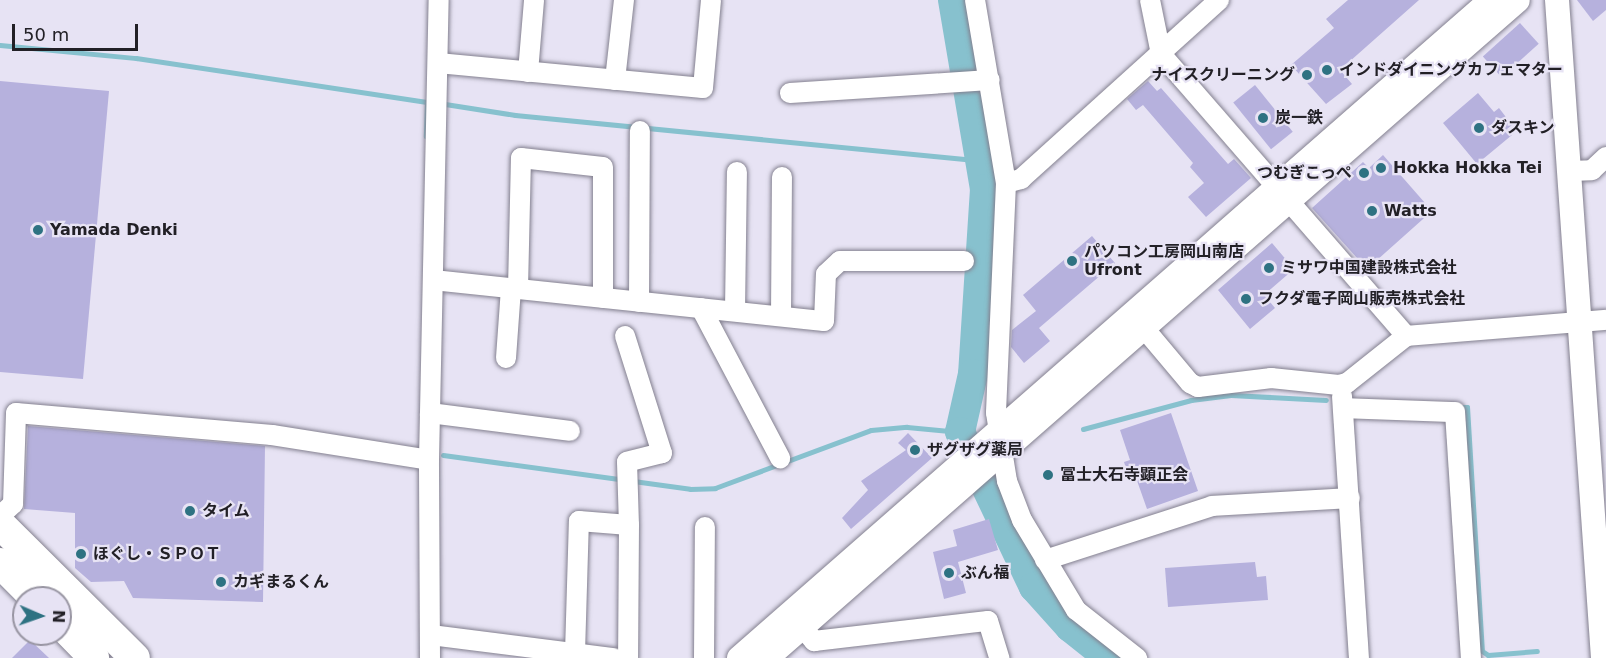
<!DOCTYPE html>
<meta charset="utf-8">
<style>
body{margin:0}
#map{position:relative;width:1606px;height:658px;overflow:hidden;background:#e7e3f4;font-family:"DejaVu Sans","Noto Sans JP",sans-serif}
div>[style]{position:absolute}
.stream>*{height:5px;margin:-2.5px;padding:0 2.5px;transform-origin:2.5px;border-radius:2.5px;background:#87c1ce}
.river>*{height:30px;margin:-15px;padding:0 15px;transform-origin:15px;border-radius:15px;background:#87c1ce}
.building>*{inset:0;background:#b6b1dd;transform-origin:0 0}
.roads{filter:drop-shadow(0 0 2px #83808f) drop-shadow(0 0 2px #83808f)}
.minor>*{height:20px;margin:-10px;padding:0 10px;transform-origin:10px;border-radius:10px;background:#fff}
.tertiary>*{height:24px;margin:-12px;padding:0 12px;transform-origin:12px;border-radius:12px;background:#fff}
.primary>*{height:30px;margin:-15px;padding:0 15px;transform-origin:15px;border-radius:15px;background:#fff}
.dots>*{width:16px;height:16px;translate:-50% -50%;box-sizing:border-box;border:3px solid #e7e3f4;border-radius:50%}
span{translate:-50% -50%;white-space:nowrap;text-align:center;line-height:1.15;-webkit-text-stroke:4.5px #e7e3f4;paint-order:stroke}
.poi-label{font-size:16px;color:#222026;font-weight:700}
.left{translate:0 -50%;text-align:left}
.right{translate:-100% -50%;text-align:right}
.north{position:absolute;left:12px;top:586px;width:60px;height:60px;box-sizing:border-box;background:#e7e3f4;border:2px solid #9895a2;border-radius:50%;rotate:92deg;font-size:16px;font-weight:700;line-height:24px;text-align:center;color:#222026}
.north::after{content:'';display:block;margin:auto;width:21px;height:27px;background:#2e7282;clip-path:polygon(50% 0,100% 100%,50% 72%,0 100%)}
.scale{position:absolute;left:12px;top:24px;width:126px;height:27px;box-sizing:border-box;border:3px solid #222026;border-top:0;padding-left:8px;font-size:18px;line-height:21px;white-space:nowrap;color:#222026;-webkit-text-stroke:4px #e7e3f4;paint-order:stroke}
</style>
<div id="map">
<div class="stream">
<i style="left:0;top:45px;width:137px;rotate:5.5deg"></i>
<i style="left:136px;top:58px;width:294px;rotate:8.6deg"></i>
<i style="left:427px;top:102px;width:34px;rotate:92deg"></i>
<i style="left:445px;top:104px;width:71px;rotate:8.9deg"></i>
<i style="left:515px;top:115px;width:467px;rotate:5.6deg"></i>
<i style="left:1458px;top:407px;width:9px"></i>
<i style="left:1467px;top:407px;width:244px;rotate:86.5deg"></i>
<i style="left:1482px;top:651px;width:7px;rotate:34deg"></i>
<i style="left:1488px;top:655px;width:49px;rotate:-4.7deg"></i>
<i style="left:1083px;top:429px;width:112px;rotate:-15deg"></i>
<i style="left:1191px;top:400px;width:40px;rotate:-7.1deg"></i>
<i style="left:1231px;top:395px;width:95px;rotate:3deg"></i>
<i style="left:443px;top:455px;width:249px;rotate:7.8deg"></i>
<i style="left:690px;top:489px;width:25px;rotate:-2deg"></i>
<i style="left:715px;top:488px;width:166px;rotate:-20.4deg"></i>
<i style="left:871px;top:430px;width:36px;rotate:-5deg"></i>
<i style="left:907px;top:427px;width:53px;rotate:5.4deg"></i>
</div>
<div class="river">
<i style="left:953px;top:0;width:192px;rotate:80.4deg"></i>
<i style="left:985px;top:189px;width:185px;rotate:93.7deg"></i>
<i style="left:973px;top:374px;width:59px;rotate:102.6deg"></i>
<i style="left:960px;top:432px;width:172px;rotate:64.5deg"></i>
<i style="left:1034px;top:587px;width:54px;rotate:48deg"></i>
<i style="left:1070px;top:627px;width:50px;rotate:38.5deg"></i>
</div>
<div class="building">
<i style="clip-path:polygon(1348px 0,1419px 0,1340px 70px,1352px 84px,1326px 104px,1291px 65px,1334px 28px,1326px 19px)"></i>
<i style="clip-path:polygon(1577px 0,1606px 0,1606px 10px,1593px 21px)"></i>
<i style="left:1520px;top:23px;width:28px;height:50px;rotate:48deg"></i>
<i style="clip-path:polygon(0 81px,109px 91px,83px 379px,0 372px)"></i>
<i style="clip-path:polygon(1148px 81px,1157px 91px,1161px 88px,1228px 164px,1234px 159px,1251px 178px,1206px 217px,1188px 197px,1204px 183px,1190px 167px,1193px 163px,1143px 105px,1136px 110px,1127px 99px)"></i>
<i style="left:1255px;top:85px;width:60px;height:28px;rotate:51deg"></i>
<i style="clip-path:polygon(1478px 93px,1494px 112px,1499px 108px,1512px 125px,1507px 129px,1512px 135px,1477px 164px,1443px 123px)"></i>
<i style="clip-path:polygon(1383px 155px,1432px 211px,1367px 269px,1312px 208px,1363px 162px,1369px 168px)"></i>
<i style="clip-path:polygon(1092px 236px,1115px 263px,1039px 328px,1050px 341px,1024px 363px,1011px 347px,1012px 330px,1036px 311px,1023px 295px)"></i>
<i style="clip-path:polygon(1272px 243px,1294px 269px,1264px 295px,1275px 308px,1250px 329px,1218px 290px)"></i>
<i style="clip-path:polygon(1171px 413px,1198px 491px,1147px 509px,1135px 475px,1129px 478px,1124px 462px,1130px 460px,1120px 430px)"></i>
<i style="clip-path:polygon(28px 426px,265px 446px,263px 602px,133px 598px,124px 581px,91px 582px,75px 568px,75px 513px,24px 509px)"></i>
<i style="clip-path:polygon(908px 433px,932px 458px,851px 529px,842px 518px,868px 490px,861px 481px,906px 450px,898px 443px)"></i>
<i style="clip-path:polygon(989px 519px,998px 550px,958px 562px,966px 593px,944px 599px,933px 552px,957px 546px,953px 530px)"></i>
<i style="clip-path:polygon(1255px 562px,1257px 577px,1266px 576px,1268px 600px,1168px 607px,1165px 568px)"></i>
<i style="clip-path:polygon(30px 640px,49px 658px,12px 658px)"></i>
</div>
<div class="roads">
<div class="minor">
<i style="left:975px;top:0;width:186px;rotate:80.4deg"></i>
<i style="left:1006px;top:183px;width:230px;rotate:92.5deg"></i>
<i style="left:996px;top:413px;width:69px;rotate:80.8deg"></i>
<i style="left:1007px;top:481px;width:42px;rotate:69deg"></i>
<i style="left:1022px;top:520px;width:105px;rotate:59deg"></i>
<i style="left:1076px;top:610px;width:78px;rotate:38.2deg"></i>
<i style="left:1150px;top:0;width:55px;rotate:78.5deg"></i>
<i style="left:1161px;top:54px;width:374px;rotate:49deg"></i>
<i style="left:1406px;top:336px;width:201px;rotate:-4.6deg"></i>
<i style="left:438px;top:63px;width:266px;rotate:5.4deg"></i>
<i style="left:703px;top:88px;width:88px;rotate:-84.8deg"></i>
<i style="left:528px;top:72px;width:72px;rotate:-85.2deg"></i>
<i style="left:615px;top:80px;width:81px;rotate:-83.6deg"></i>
<i style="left:790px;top:93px;width:200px;rotate:-3.7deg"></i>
<i style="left:1569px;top:171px;width:23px;rotate:-2deg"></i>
<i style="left:1592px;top:170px;width:19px;rotate:-43deg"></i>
<i style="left:1006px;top:183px;width:16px;rotate:-15deg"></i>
<i style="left:1021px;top:179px;width:267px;rotate:-42.1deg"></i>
<i style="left:433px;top:280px;width:393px;rotate:6deg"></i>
<i style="left:824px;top:321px;width:47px;rotate:-87.6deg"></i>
<i style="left:826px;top:274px;width:19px;rotate:-43deg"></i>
<i style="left:840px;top:261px;width:124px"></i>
<i style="left:518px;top:289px;width:131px;rotate:-88.7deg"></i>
<i style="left:521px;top:158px;width:82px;rotate:6.3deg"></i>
<i style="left:603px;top:167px;width:131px;rotate:90deg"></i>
<i style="left:639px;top:302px;width:171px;rotate:-89.7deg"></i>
<i style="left:701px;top:308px;width:170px;rotate:62.2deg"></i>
<i style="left:735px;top:311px;width:139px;rotate:-89.2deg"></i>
<i style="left:781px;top:316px;width:139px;rotate:-89.6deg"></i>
<i style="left:1143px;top:327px;width:73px;rotate:50deg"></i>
<i style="left:1190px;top:383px;width:9px;rotate:27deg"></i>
<i style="left:1198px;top:387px;width:74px;rotate:-7deg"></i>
<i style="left:1271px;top:378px;width:68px;rotate:5.9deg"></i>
<i style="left:1339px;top:385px;width:8px;rotate:-14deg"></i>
<i style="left:1347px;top:383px;width:75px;rotate:-38.5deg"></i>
<i style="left:625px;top:336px;width:123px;rotate:72.5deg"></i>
<i style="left:662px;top:453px;width:36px;rotate:166deg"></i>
<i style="left:627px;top:462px;width:63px;rotate:88.2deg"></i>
<i style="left:506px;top:358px;width:70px;rotate:-85.9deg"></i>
<i style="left:1342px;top:396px;width:263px;rotate:86.3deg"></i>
<i style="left:1344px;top:408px;width:111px;rotate:2.1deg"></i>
<i style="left:1455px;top:412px;width:247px;rotate:86.3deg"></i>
<i style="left:430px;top:413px;width:141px;rotate:7.3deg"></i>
<i style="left:0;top:516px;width:18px;rotate:-43deg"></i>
<i style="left:13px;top:504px;width:91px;rotate:-88.1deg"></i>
<i style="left:16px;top:413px;width:257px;rotate:4.9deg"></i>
<i style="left:272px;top:435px;width:159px;rotate:9deg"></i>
<i style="left:1045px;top:560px;width:176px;rotate:-17.9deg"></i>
<i style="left:1212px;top:506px;width:138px;rotate:-3.3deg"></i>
<i style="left:793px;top:616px;width:33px;rotate:50deg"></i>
<i style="left:814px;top:641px;width:175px;rotate:-6.6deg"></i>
<i style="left:988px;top:621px;width:39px;rotate:73deg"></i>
<i style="left:431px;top:635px;width:184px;rotate:7.2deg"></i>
<i style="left:575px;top:653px;width:132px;rotate:-88.3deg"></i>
<i style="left:579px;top:521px;width:50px;rotate:4.6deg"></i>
<i style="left:629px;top:525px;width:133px;rotate:90.4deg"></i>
<i style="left:430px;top:658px;width:198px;rotate:-90.3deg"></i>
<i style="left:429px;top:460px;width:460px;rotate:-88.8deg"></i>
<i style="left:704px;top:658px;width:131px;rotate:-89.6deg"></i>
</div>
<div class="tertiary">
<i style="left:1557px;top:0;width:660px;rotate:86deg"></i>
<i style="left:739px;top:658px;width:999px;rotate:-41.19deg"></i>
<i style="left:767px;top:658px;width:998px;rotate:-41.22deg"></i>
</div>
<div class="primary">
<i style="left:0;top:524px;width:190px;rotate:44.8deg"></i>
<i style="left:0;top:563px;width:49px;rotate:45deg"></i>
<i style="left:60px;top:623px;width:49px;rotate:45.8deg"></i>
</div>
</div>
<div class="dots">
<i style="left:1327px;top:70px;background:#2e7282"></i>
<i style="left:1307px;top:75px;background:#2e7282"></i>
<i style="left:1263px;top:118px;background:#2e7282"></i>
<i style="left:1479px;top:128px;background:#2e7282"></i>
<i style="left:1381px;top:168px;background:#2e7282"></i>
<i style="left:1364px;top:173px;background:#2e7282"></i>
<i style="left:1372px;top:211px;background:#2e7282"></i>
<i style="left:38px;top:230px;background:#2e7282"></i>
<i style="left:1072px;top:261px;background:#2e7282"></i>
<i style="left:1269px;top:268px;background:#2e7282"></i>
<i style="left:1246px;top:299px;background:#2e7282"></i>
<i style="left:915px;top:450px;background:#2e7282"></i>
<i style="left:1048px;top:475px;background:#2e7282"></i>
<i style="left:190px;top:511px;background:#2e7282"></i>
<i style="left:81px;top:554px;background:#2e7282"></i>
<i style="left:949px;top:573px;background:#2e7282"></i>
<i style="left:221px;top:582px;background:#2e7282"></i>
</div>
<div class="poi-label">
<span class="left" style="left:1339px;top:70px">インドダイニングカフェマター</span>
<span class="right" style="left:1295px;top:75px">ナイスクリーニング</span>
<span class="left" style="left:1275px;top:118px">炭一鉄</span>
<span class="left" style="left:1491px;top:128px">ダスキン</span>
<span class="left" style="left:1393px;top:168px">Hokka Hokka Tei</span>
<span class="right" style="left:1352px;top:173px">つむぎこっぺ</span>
<span class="left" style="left:1384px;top:211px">Watts</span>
<span class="left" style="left:50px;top:230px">Yamada Denki</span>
<span class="left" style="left:1084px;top:261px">パソコン工房岡山南店<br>Ufront</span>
<span class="left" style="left:1281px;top:268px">ミサワ中国建設株式会社</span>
<span class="left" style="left:1258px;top:299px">フクダ電子岡山販売株式会社</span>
<span class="left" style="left:927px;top:450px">ザグザグ薬局</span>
<span class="left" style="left:1060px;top:475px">冨士大石寺顕正会</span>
<span class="left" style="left:202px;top:511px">タイム</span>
<span class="left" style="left:93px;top:554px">ほぐし・ＳＰＯＴ</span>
<span class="left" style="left:961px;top:573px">ぶん福</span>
<span class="left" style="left:233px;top:582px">カギまるくん</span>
</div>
<div class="north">N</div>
<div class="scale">50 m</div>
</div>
